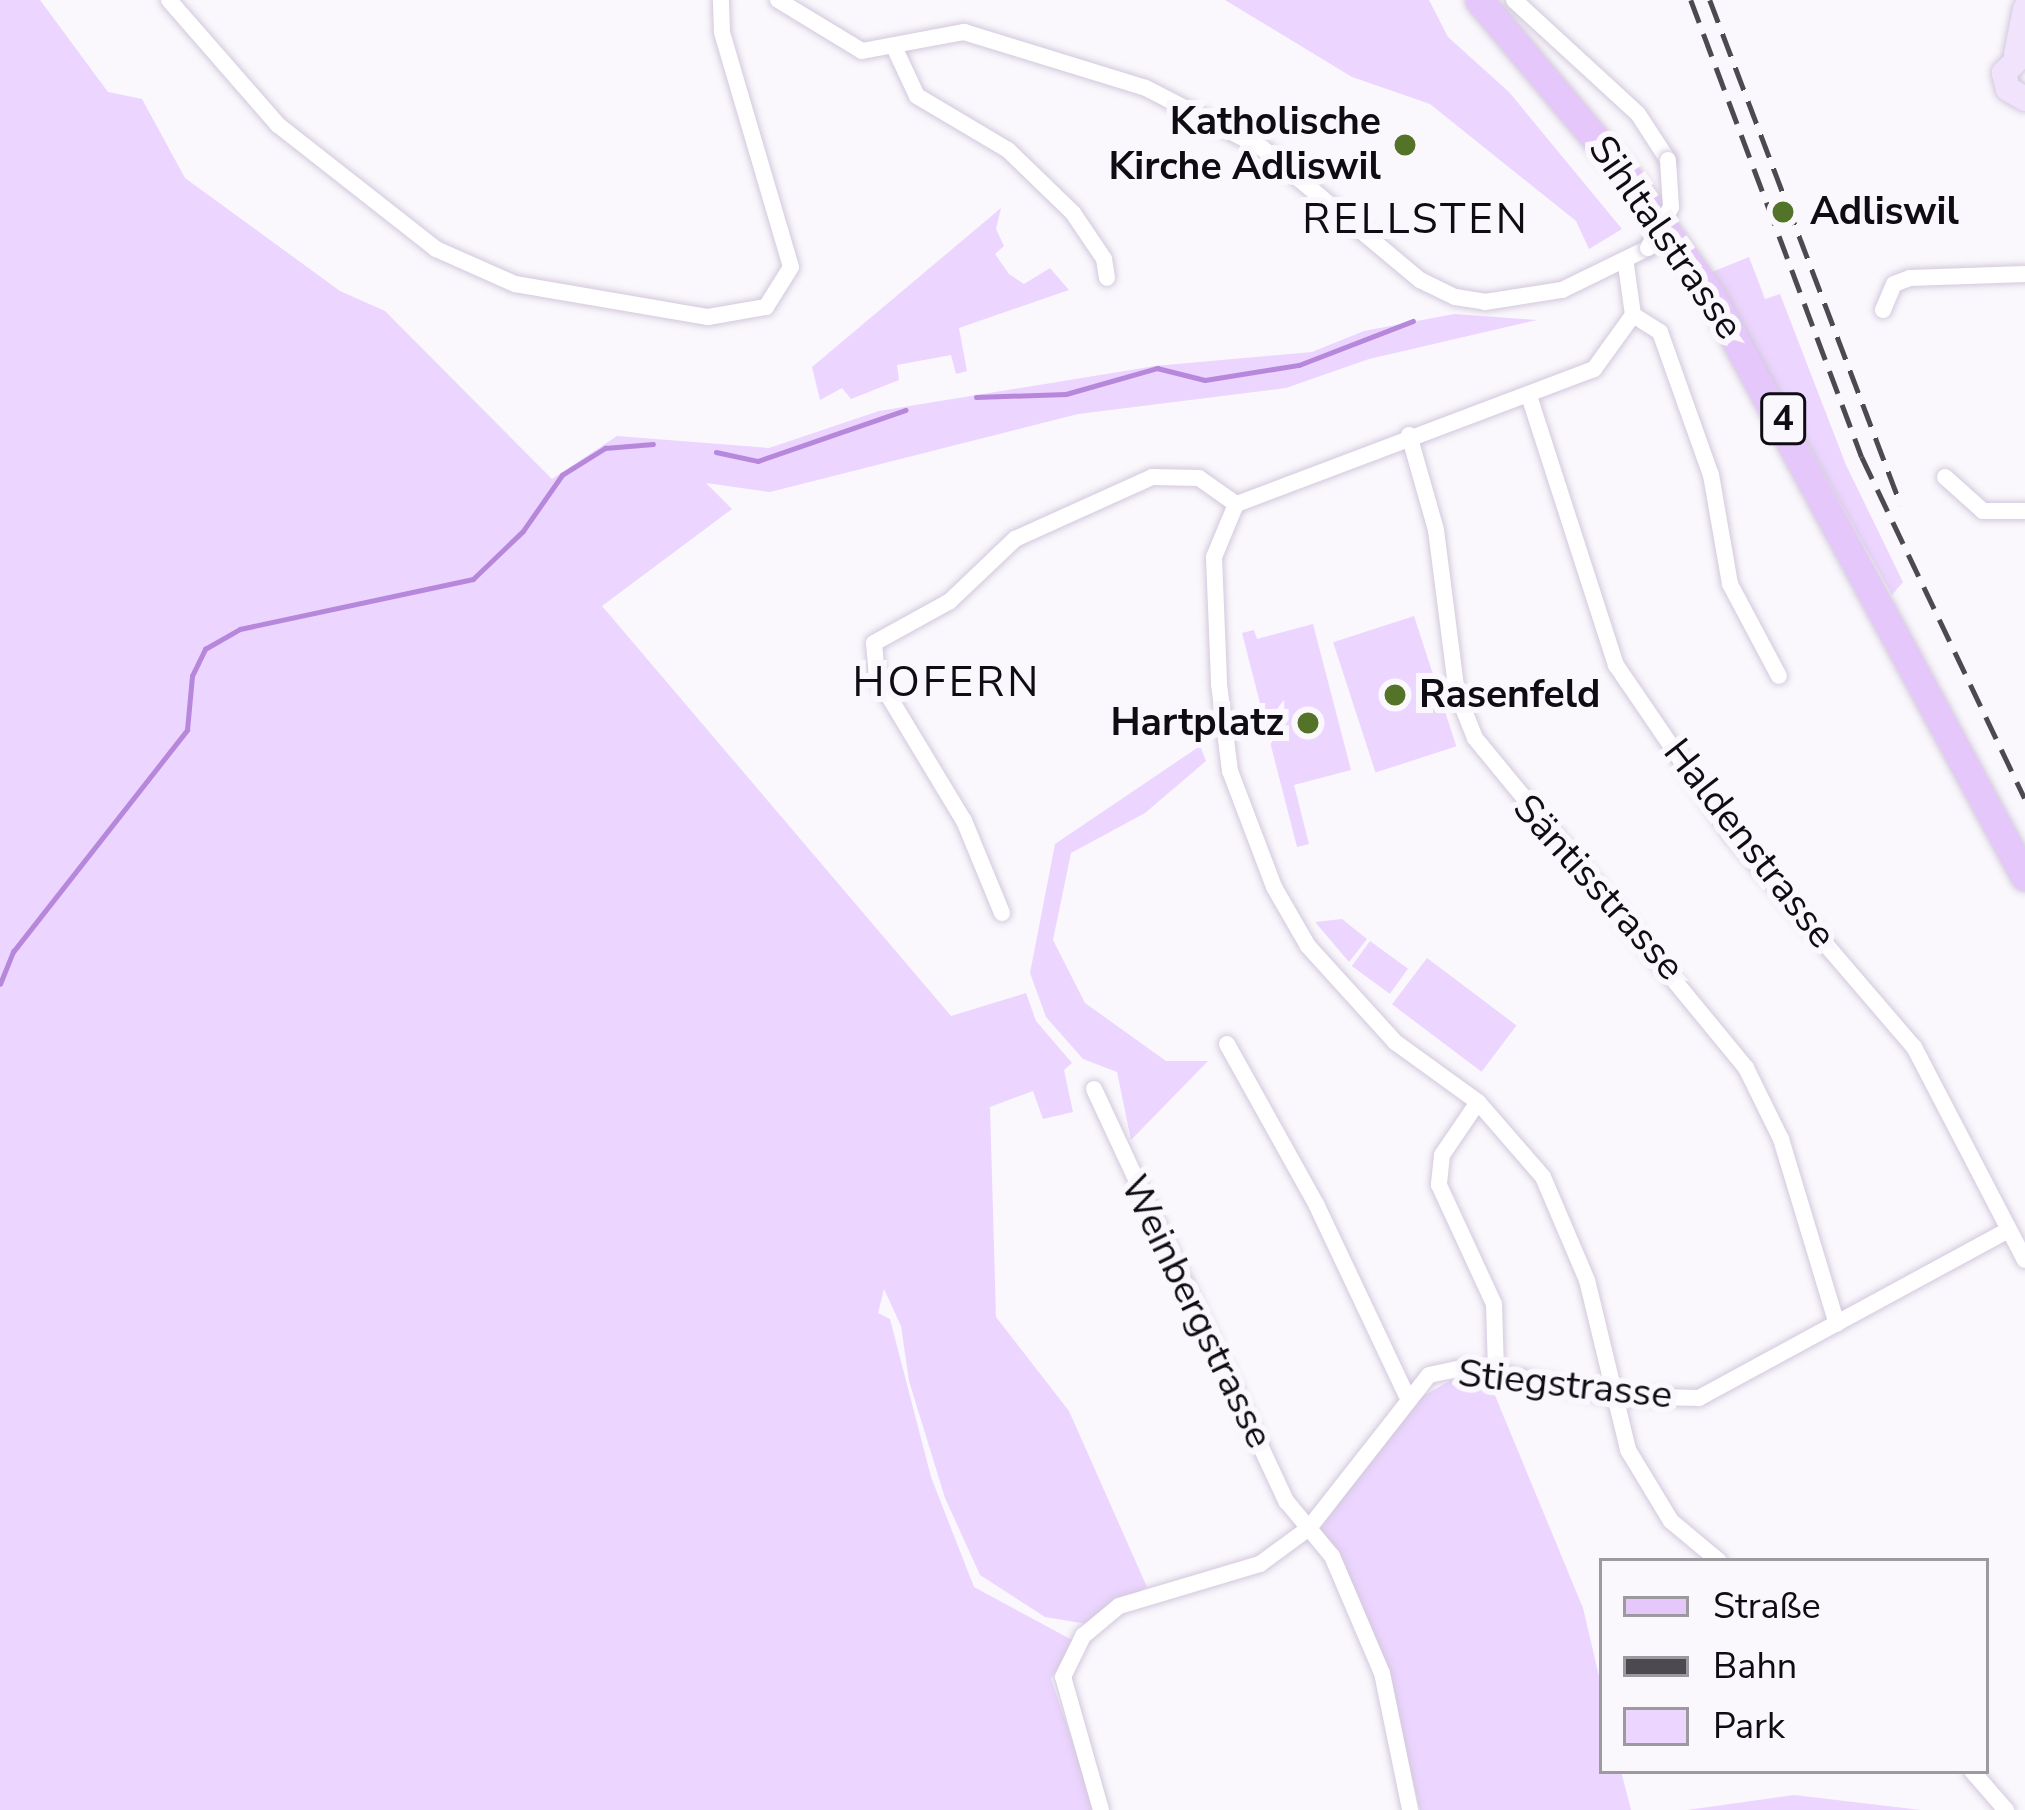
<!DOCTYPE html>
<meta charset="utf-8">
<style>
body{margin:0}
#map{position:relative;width:2025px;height:1810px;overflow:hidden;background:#faf8fc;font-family:"Nunito Sans",sans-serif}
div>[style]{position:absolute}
.green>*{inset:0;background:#ecd5ff;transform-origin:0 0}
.stream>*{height:4.5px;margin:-2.25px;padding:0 2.25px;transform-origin:2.25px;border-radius:2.25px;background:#b687da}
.roads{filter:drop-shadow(0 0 3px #d3c8dd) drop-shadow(0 0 3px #d3c8dd)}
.street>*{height:16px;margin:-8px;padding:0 8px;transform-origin:8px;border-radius:8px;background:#fff}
.secondary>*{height:24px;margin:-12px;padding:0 12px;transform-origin:12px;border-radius:12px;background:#f2e3fd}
.primary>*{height:27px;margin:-13.5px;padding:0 13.5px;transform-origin:13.5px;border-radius:13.5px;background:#e5c7fb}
.rail>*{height:4.5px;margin-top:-2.25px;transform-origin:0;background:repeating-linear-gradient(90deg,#4d4950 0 24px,transparent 0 36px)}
.bridges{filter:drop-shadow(0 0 3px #d3c8dd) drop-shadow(0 0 3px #d3c8dd)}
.street-bridge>*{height:16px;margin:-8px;padding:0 8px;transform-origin:8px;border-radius:8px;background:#fff}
.dots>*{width:33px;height:33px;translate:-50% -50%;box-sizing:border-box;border:6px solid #faf8fc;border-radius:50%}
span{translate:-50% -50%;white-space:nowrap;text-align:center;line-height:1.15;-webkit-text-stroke:12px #faf8fc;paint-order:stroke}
.shield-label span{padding:3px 9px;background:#faf8fc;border:3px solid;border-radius:9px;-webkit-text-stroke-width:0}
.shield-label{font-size:36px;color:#100c13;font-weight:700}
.poi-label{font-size:39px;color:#100c13;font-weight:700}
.right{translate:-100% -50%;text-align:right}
.left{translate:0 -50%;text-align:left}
.street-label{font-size:39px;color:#100c13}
.neighbourhood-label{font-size:42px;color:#100c13;letter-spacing:3px}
.legend{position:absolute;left:1599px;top:1558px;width:390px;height:216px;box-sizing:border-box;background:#faf8fc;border:3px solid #9c9a9f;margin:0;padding:15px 21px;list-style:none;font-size:36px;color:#100c13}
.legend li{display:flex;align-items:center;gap:24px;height:60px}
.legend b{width:60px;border:3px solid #9c9a9f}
</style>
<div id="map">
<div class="green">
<i style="clip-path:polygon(0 0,40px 0,108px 92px,142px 99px,185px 178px,340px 291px,385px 311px,552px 479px,617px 436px,769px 448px,879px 411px,1155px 366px,1312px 352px,1364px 331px,1454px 314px,1537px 320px,1369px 359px,1286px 388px,1078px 414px,770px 492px,706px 483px,732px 509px,602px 606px,951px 1016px,1026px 993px,1036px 1021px,1072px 1063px,1064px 1070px,1073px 1112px,1043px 1119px,1033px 1091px,990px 1107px,996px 1317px,1069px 1411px,1147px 1587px,1087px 1624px,1045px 1617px,980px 1575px,945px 1498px,909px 1381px,901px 1326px,884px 1289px,878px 1313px,890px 1319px,931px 1477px,974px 1587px,1074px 1641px,1051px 1679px,1096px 1810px,0 1810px)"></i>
<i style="clip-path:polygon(1225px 0,1429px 0,1448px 37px,1509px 92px,1622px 229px,1589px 249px,1576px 221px,1430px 104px,1352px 77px)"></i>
<i style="clip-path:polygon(1001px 208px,996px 229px,1004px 246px,995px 254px,1009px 274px,1024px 284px,1050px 268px,1069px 290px,959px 328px,967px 371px,956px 374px,951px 355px,897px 365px,899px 380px,851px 399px,842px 388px,820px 400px,812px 367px)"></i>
<i style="clip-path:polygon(1749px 257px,1765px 299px,1780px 294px,1846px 465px,1903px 582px,1892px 595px,1712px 272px)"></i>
<i style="left:1414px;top:616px;width:137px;height:85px;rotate:72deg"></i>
<i style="clip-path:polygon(1313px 624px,1351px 770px,1294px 785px,1309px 844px,1297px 847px,1242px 633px,1254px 630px,1257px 639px)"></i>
<i style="clip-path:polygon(1200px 746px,1206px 761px,1145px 813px,1071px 853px,1053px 940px,1085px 1003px,1166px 1061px,1208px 1061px,1131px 1140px,1117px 1072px,1083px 1059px,1046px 1017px,1030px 973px,1055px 844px)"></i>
<i style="clip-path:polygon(1342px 919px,1367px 939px,1349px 962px,1315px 922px)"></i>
<i style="left:1370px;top:941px;width:47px;height:31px;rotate:36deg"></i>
<i style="left:1427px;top:958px;width:112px;height:58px;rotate:37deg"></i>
<i style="clip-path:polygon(1453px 1379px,1489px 1381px,1583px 1608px,1602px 1689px,1602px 1771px,1621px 1771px,1631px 1810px,1420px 1810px,1386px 1670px,1319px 1531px,1409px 1404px)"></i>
<i style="clip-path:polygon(1794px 1795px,1921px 1810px,1687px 1810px)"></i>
</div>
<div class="stream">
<i style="left:976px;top:397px;width:90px;rotate:-1.9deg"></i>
<i style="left:1066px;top:394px;width:95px;rotate:-15.9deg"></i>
<i style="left:1157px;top:368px;width:49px;rotate:14deg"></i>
<i style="left:1205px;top:380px;width:95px;rotate:-9.1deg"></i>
<i style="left:1299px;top:365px;width:122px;rotate:-21.1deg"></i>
<i style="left:716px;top:452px;width:43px;rotate:12.1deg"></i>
<i style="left:758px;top:461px;width:156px;rotate:-19.1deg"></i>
<i style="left:0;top:984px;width:35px;rotate:-68deg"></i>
<i style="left:13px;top:952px;width:282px;rotate:-51.9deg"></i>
<i style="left:187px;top:730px;width:54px;rotate:-84.7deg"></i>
<i style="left:192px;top:676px;width:30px;rotate:-64deg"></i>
<i style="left:205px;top:649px;width:40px;rotate:-29.7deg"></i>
<i style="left:240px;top:629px;width:238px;rotate:-12.1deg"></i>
<i style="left:473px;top:579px;width:69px;rotate:-43.8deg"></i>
<i style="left:523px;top:531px;width:68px;rotate:-55.1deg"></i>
<i style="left:562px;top:475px;width:51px;rotate:-32.1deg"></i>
<i style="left:605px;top:448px;width:48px;rotate:-4.8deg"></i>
</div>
<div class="roads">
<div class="street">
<i style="left:169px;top:0;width:166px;rotate:48.9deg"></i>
<i style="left:278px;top:125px;width:201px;rotate:38.1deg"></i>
<i style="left:436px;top:249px;width:86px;rotate:23.9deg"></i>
<i style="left:515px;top:284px;width:196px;rotate:9.7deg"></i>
<i style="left:708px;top:317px;width:59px;rotate:-9.8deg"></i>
<i style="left:766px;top:307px;width:47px;rotate:-58deg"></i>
<i style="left:791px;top:267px;width:245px;rotate:-106.4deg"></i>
<i style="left:722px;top:32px;width:32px;rotate:-92deg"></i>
<i style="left:778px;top:0;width:98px;rotate:31.3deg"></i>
<i style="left:862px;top:51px;width:104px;rotate:-10.6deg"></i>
<i style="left:964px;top:32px;width:190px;rotate:17.1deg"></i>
<i style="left:1146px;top:88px;width:131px;rotate:27.3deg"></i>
<i style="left:1262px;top:148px;width:206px;rotate:39.9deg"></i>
<i style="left:1420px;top:280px;width:39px;rotate:26deg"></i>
<i style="left:1455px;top:297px;width:30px;rotate:9deg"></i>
<i style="left:1485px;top:302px;width:78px;rotate:-8.9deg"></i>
<i style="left:1562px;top:290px;width:96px;rotate:-26deg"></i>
<i style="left:1514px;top:0;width:168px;rotate:42.6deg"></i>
<i style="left:1638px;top:114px;width:55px;rotate:56.9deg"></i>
<i style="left:895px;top:49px;width:52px;rotate:64.9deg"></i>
<i style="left:917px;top:96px;width:106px;rotate:30.7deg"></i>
<i style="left:1008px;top:150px;width:91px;rotate:44.1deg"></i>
<i style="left:1073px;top:213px;width:55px;rotate:56deg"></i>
<i style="left:1104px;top:259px;width:19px;rotate:81deg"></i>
<i style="left:1626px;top:265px;width:50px;rotate:82deg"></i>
<i style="left:1633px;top:315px;width:67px;rotate:125.8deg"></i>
<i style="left:1594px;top:369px;width:383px;rotate:159.3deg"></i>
<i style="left:1236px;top:504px;width:57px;rotate:112.5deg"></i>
<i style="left:1214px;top:557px;width:127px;rotate:87.7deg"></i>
<i style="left:1219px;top:684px;width:88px;rotate:82.8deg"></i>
<i style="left:1230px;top:771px;width:124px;rotate:69.2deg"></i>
<i style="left:1274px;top:887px;width:68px;rotate:60deg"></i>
<i style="left:1308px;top:946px;width:130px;rotate:47.8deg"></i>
<i style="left:1395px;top:1042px;width:102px;rotate:35.9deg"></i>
<i style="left:1478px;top:1102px;width:99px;rotate:49.1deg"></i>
<i style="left:1543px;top:1177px;width:112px;rotate:66.9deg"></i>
<i style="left:1587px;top:1280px;width:175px;rotate:76.4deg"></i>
<i style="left:1628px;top:1450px;width:83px;rotate:58.8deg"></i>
<i style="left:1671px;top:1521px;width:62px;rotate:39.8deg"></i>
<i style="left:1883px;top:310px;width:28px;rotate:-67deg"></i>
<i style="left:1894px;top:284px;width:17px;rotate:-21deg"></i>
<i style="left:1910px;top:278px;width:115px;rotate:-2deg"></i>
<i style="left:1633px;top:315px;width:32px;rotate:32deg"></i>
<i style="left:1660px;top:332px;width:152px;rotate:70.4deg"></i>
<i style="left:1711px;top:475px;width:111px;rotate:80.1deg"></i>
<i style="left:1730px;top:584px;width:104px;rotate:62deg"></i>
<i style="left:1530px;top:399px;width:280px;rotate:72.1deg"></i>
<i style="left:1616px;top:665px;width:206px;rotate:55.7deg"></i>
<i style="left:1732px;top:835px;width:279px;rotate:49.4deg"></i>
<i style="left:1914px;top:1047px;width:240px;rotate:62.5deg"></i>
<i style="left:1409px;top:435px;width:99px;rotate:74.1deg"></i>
<i style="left:1436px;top:530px;width:164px;rotate:82.7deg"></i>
<i style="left:1457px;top:693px;width:48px;rotate:68.2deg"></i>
<i style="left:1475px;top:738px;width:427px;rotate:50.6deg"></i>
<i style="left:1746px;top:1068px;width:79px;rotate:63.8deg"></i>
<i style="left:1781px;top:1139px;width:193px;rotate:73.2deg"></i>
<i style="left:1945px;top:477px;width:51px;rotate:41.8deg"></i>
<i style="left:1983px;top:511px;width:42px"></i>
<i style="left:1002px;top:913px;width:100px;rotate:-112.4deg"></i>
<i style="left:964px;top:821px;width:168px;rotate:-121.1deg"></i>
<i style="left:877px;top:677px;width:34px;rotate:-95deg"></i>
<i style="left:874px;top:643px;width:87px;rotate:-28.9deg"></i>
<i style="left:950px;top:601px;width:90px;rotate:-43.6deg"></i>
<i style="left:1015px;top:539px;width:150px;rotate:-24.3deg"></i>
<i style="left:1152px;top:477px;width:47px;rotate:1.2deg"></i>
<i style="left:1199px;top:478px;width:45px;rotate:35.1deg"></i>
<i style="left:1227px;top:1044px;width:185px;rotate:60.9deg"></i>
<i style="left:1317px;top:1206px;width:208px;rotate:64.7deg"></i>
<i style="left:1094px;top:1089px;width:456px;rotate:65deg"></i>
<i style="left:1287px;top:1502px;width:70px;rotate:50.2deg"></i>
<i style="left:1332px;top:1556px;width:127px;rotate:66.9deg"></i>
<i style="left:1382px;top:1673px;width:140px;rotate:78.4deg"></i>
<i style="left:1478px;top:1102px;width:64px;rotate:124.2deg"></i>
<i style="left:1442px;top:1155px;width:30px;rotate:96deg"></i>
<i style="left:1439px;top:1185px;width:131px;rotate:65.2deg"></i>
<i style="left:1494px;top:1304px;width:68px;rotate:88.3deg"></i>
<i style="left:1972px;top:1771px;width:52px;rotate:48.9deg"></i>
<i style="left:1101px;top:1810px;width:138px;rotate:-105.9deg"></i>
<i style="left:1063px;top:1677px;width:46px;rotate:-64deg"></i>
<i style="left:1083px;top:1636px;width:47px;rotate:-39.8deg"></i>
<i style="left:1119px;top:1606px;width:147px;rotate:-16.6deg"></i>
<i style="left:1260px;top:1564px;width:61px;rotate:-36.3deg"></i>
<i style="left:1309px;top:1528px;width:194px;rotate:-51.9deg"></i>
<i style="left:1429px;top:1375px;width:40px;rotate:-12deg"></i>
<i style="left:1468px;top:1367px;width:147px;rotate:11.4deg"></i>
<i style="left:1612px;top:1396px;width:87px;rotate:1.3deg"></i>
<i style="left:1699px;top:1398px;width:349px;rotate:-28.5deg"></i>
</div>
<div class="secondary">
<i style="left:2025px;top:52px;width:30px;rotate:135deg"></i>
<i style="left:2004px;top:73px;width:16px;rotate:76deg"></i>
<i style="left:2008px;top:89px;width:20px;rotate:30deg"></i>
<i style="left:2016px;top:54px;width:46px;rotate:-78.7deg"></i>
</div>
<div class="primary">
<i style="left:1479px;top:0;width:241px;rotate:50deg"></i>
<i style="left:1634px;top:185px;width:134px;rotate:55deg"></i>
<i style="left:1711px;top:295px;width:661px;rotate:61.65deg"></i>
</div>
</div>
<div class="rail">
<i style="left:1691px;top:0;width:488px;rotate:69.5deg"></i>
<i style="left:1862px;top:457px;width:378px;rotate:64.5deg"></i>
<i style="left:1710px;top:0;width:540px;rotate:69.28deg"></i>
</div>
<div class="bridges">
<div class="street-bridge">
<i style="left:1648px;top:248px;width:47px;rotate:-60.7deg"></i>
<i style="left:1671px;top:207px;width:47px;rotate:-93.7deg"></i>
</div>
</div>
<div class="dots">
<i style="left:1405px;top:145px;background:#537329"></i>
<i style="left:1783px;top:212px;background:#537329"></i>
<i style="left:1395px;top:695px;background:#537329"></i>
<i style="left:1308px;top:723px;background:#537329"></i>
</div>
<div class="shield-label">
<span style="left:1783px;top:419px">4</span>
</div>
<div class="poi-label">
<span class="right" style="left:1381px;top:145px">Katholische<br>Kirche Adliswil</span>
<span class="left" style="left:1810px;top:212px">Adliswil</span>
<span class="left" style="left:1419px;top:695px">Rasenfeld</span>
<span class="right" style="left:1284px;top:723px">Hartplatz</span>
</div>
<div class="street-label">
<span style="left:1665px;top:238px;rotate:55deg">Sihltalstrasse</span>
<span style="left:1749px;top:844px;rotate:52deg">Haldenstrasse</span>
<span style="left:1598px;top:888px;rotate:48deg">Säntisstrasse</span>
<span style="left:1196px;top:1312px;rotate:64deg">Weinbergstrasse</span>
<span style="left:1565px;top:1385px;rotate:6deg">Stiegstrasse</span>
</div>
<div class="neighbourhood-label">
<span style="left:1416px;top:220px">RELLSTEN</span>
<span style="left:947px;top:683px">HOFERN</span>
</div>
<ul class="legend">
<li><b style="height:15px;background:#e5c7fb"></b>Straße</li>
<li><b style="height:15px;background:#4d4950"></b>Bahn</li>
<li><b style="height:33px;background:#ecd5ff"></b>Park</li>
</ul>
</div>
